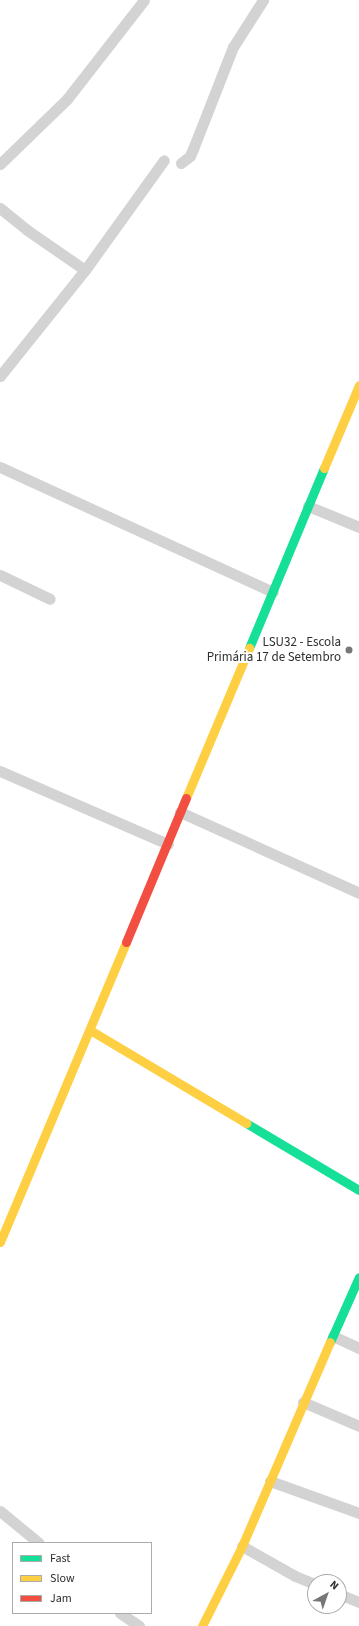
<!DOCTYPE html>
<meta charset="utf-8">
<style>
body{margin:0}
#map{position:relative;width:359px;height:1626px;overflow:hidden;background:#fff;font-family:"Source Sans 3",sans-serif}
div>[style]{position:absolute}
.street>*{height:11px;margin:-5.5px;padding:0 5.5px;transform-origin:5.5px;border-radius:5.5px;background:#d3d3d3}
.fast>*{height:9px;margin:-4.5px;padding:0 4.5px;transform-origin:4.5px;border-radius:4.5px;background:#16e098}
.slow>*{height:9px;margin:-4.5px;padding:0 4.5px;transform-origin:4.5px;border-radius:4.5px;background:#ffcf43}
.jam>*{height:9px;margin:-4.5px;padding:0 4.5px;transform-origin:4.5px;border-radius:4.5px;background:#f24e42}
.dots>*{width:11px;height:11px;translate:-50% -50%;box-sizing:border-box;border:2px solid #fff;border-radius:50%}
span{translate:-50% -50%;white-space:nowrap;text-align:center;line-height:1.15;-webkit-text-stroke:4px #fff;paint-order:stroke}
.poi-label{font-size:13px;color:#2e2e2e}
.right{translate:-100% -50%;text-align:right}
.legend{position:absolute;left:12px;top:1542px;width:140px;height:72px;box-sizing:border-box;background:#fff;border:1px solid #ababab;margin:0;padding:5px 7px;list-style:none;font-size:12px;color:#2e2e2e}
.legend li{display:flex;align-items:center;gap:8px;height:20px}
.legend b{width:20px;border:1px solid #ababab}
.north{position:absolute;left:307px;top:1574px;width:40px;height:40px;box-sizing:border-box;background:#fff;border:1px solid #ababab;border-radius:50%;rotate:40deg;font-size:11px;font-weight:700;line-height:16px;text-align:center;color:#2e2e2e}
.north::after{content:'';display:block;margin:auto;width:14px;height:18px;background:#777;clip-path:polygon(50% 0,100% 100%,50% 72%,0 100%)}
</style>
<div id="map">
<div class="street">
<i style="left:181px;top:163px;width:11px;rotate:-38deg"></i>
<i style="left:190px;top:156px;width:8px;rotate:-67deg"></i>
<i style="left:193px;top:149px;width:110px;rotate:-68.6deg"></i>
<i style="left:233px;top:47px;width:56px;rotate:-57.4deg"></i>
<i style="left:0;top:164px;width:93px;rotate:-44.1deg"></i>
<i style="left:67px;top:99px;width:125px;rotate:-52.1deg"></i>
<i style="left:0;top:208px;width:35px;rotate:39deg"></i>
<i style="left:27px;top:230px;width:70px;rotate:34.6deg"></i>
<i style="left:0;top:376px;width:136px;rotate:-51.3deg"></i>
<i style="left:85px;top:270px;width:135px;rotate:-54.3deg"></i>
<i style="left:0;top:467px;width:300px;rotate:24.6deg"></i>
<i style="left:308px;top:506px;width:55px;rotate:22.4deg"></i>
<i style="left:0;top:575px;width:55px;rotate:25.6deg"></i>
<i style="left:0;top:771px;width:183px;rotate:23.5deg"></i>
<i style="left:180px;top:812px;width:196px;rotate:24.3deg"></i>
<i style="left:333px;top:1336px;width:29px;rotate:25deg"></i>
<i style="left:303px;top:1402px;width:61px;rotate:23.2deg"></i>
<i style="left:270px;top:1481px;width:95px;rotate:19.8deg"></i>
<i style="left:0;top:1511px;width:50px;rotate:39.4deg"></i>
<i style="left:242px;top:1546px;width:61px;rotate:29.5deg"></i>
<i style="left:295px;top:1576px;width:22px;rotate:22deg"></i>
<i style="left:339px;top:1594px;width:22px;rotate:22deg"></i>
<i style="left:120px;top:1613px;width:23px;rotate:34deg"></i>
</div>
<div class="fast">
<i style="left:249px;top:648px;width:195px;rotate:-67.4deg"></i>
<i style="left:246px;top:1123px;width:131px;rotate:30.7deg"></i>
<i style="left:330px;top:1342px;width:71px;rotate:-66deg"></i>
</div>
<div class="slow">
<i style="left:324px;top:468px;width:90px;rotate:-67.1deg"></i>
<i style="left:186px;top:798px;width:163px;rotate:-67.2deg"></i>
<i style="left:90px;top:1030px;width:182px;rotate:30.8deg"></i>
<i style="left:0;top:1242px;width:325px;rotate:-67.2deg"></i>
<i style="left:202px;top:1626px;width:89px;rotate:-63.4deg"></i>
<i style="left:242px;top:1546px;width:222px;rotate:-66.7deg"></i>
</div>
<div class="jam">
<i style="left:126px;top:942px;width:156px;rotate:-67.4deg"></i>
</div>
<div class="dots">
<i style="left:349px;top:650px;background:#777"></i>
</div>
<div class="poi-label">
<span class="right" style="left:341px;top:650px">LSU32 - Escola<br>Primária 17 de Setembro</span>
</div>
<ul class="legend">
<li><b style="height:5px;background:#16e098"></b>Fast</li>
<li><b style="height:5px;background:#ffcf43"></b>Slow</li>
<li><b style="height:5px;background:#f24e42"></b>Jam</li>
</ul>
<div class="north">N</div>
</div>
